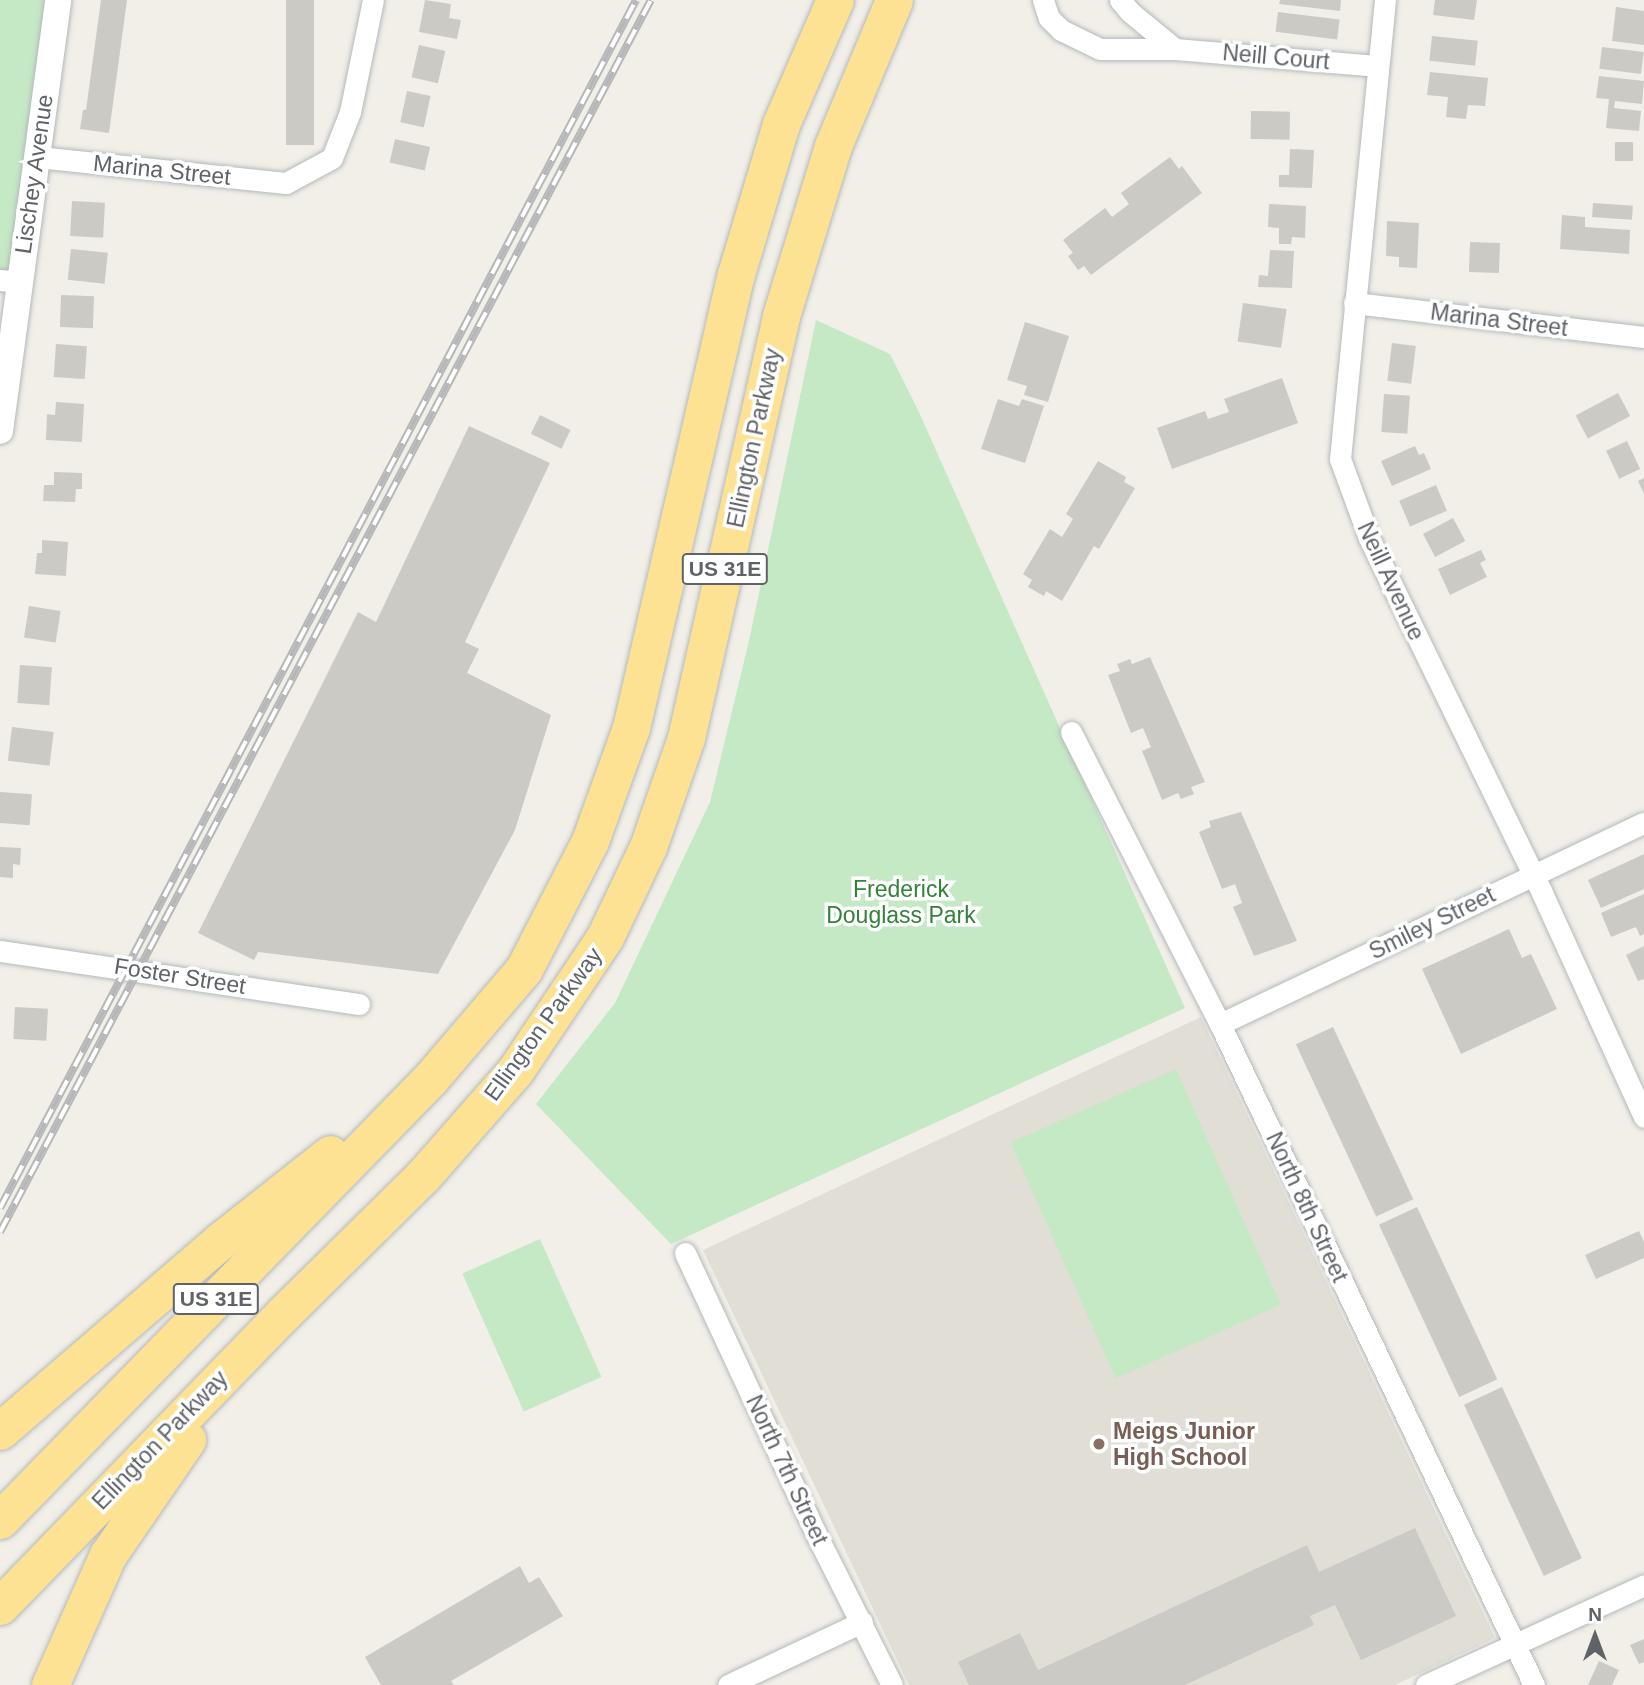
<!DOCTYPE html>
<style>
body{margin:0}
#map{position:relative;width:1644px;height:1685px;overflow:hidden;background:#f1efe8;font-family:Arial,sans-serif}
div>[style]{position:absolute}
.education>*{inset:0;background:#e1ded6}
.green>*{inset:0;background:#c5e8c5;transform-origin:0 0}
.building>*{inset:0;background:#cccac5;transform-origin:0 0}
.roads{filter:drop-shadow(0 0 2px #b5b8bc) drop-shadow(0 0 2px #b5b8bc)}
.minor>*{height:21px;margin:-10.5px;padding:0 10.5px;transform-origin:10.5px;border-radius:10.5px;background:#fff}
.tertiary>*{height:26px;margin:-13px;padding:0 13px;transform-origin:13px;border-radius:13px;background:#fff}
.motorway>*{height:37px;margin:-18.5px;padding:0 18.5px;transform-origin:18.5px;border-radius:18.5px;background:#fde293}
.rail>*{height:8px;margin-top:-4px;transform-origin:0;background:repeating-linear-gradient(90deg,#fff 0 16px,#b6b7b8 0 32px);box-sizing:border-box;border-block:2px solid #b6b7b8}
.dots>*{width:19px;height:19px;translate:-50% -50%;box-sizing:border-box;border:4px solid #fff;border-radius:50%}
span{translate:-50% -50%;white-space:nowrap;text-align:center;line-height:1.15;-webkit-text-stroke:7px #fff;paint-order:stroke}
.shield-label span{padding:2px 5px;background:#fff;border:2px solid;border-radius:5px;-webkit-text-stroke-width:0}
.shield-label{font-size:21px;color:#5f6368;font-weight:700}
.street-label{font-size:23px;color:#5f6368}
.park-label{font-size:23px;color:#348238}
.education-label{font-size:23px;color:#785e54;font-weight:700}
.left{translate:0 -50%;text-align:left}
.north{position:absolute;left:1560px;top:1601px;width:70px;height:70px;-webkit-text-stroke:5px #fff;paint-order:stroke;rotate:0deg;font-size:19px;font-weight:700;line-height:28px;text-align:center;color:#5f6368}
.north::after{content:'';display:block;margin:auto;width:24px;height:32px;background:#5f6368;clip-path:polygon(50% 0,100% 100%,50% 72%,0 100%)}
</style>
<div id="map">
<div class="education">
<i style="clip-path:polygon(1201px 1017px,1495px 1638px,1395px 1685px,909px 1685px,703px 1250px)"></i>
</div>
<div class="green">
<i style="clip-path:polygon(0 0,57px 0,18px 282px,0 280px)"></i>
<i style="clip-path:polygon(816px 320px,890px 354px,918px 410px,1185px 1008px,671px 1244px,536px 1104px,615px 1003px,710px 802px,749px 641px)"></i>
<i style="left:1176px;top:1069px;width:258px;height:181px;rotate:66deg"></i>
<i style="left:540px;top:1239px;width:151px;height:85px;rotate:66deg"></i>
</div>
<div class="building">
<i style="clip-path:polygon(101px 0,127px 0,109px 133px,80px 129px,83px 110px,86px 110px)"></i>
<i style="left:286px;top:0;width:28px;height:145px"></i>
<i style="clip-path:polygon(425px 0,451px 4px,449px 18px,461px 20px,457px 39px,419px 32px)"></i>
<i style="clip-path:polygon(1280px 0,1341px 0,1340px 11px,1279px 4px)"></i>
<i style="clip-path:polygon(1435px 0,1477px 0,1474px 20px,1433px 15px)"></i>
<i style="clip-path:polygon(1616px 7px,1644px 11px,1644px 45px,1612px 41px)"></i>
<i style="left:1278px;top:12px;width:62px;height:20px;rotate:7deg"></i>
<i style="left:1432px;top:36px;width:46px;height:25px;rotate:6deg"></i>
<i style="left:419px;top:45px;width:27px;height:33px;rotate:13deg"></i>
<i style="left:1602px;top:47px;width:42px;height:22px;rotate:7deg"></i>
<i style="clip-path:polygon(1430px 72px,1488px 78px,1485px 106px,1468px 105px,1466px 119px,1446px 117px,1448px 97px,1427px 95px)"></i>
<i style="clip-path:polygon(1599px 76px,1644px 81px,1642px 104px,1615px 101px,1614px 108px,1641px 111px,1639px 131px,1606px 128px,1609px 99px,1596px 98px)"></i>
<i style="left:407px;top:91px;width:24px;height:32px;rotate:12deg"></i>
<i style="left:1251px;top:111px;width:39px;height:28px;rotate:1deg"></i>
<i style="left:395px;top:139px;width:36px;height:24px;rotate:13deg"></i>
<i style="left:1615px;top:142px;width:18px;height:19px"></i>
<i style="clip-path:polygon(1290px 149px,1314px 150px,1312px 188px,1279px 187px,1279px 175px,1289px 175px)"></i>
<i style="clip-path:polygon(1170px 157px,1179px 169px,1182px 166px,1202px 193px,1091px 275px,1084px 266px,1078px 270px,1068px 256px,1073px 253px,1063px 240px,1105px 208px,1112px 217px,1129px 204px,1121px 193px)"></i>
<i style="left:72px;top:201px;width:33px;height:35px;rotate:3deg"></i>
<i style="left:1593px;top:203px;width:40px;height:14px;rotate:4deg"></i>
<i style="clip-path:polygon(1269px 204px,1306px 206px,1305px 238px,1292px 237px,1291px 244px,1279px 244px,1279px 228px,1268px 227px)"></i>
<i style="clip-path:polygon(1562px 215px,1585px 217px,1585px 227px,1630px 230px,1629px 254px,1560px 249px)"></i>
<i style="clip-path:polygon(1387px 221px,1419px 223px,1417px 268px,1399px 267px,1399px 257px,1386px 256px)"></i>
<i style="left:1470px;top:242px;width:30px;height:30px;rotate:2deg"></i>
<i style="left:71px;top:249px;width:37px;height:31px;rotate:6deg"></i>
<i style="clip-path:polygon(1270px 250px,1294px 251px,1292px 288px,1258px 287px,1259px 275px,1268px 276px)"></i>
<i style="left:61px;top:295px;width:33px;height:32px;rotate:2deg"></i>
<i style="left:1243px;top:303px;width:44px;height:39px;rotate:8deg"></i>
<i style="clip-path:polygon(1025px 322px,1069px 336px,1048px 402px,1024px 395px,1027px 386px,1007px 380px)"></i>
<i style="left:1392px;top:343px;width:24px;height:38px;rotate:7deg"></i>
<i style="left:56px;top:344px;width:31px;height:33px;rotate:4deg"></i>
<i style="clip-path:polygon(1282px 378px,1298px 423px,1172px 469px,1157px 428px,1205px 411px,1208px 419px,1229px 412px,1224px 399px)"></i>
<i style="left:1618px;top:393px;width:26px;height:48px;rotate:62deg"></i>
<i style="left:1384px;top:394px;width:26px;height:38px;rotate:4deg"></i>
<i style="clip-path:polygon(998px 399px,1019px 406px,1022px 399px,1044px 406px,1025px 463px,981px 449px)"></i>
<i style="clip-path:polygon(56px 402px,84px 404px,82px 442px,46px 440px,47px 414px,55px 415px)"></i>
<i style="left:540px;top:415px;width:34px;height:21px;rotate:26deg"></i>
<i style="clip-path:polygon(469px 426px,550px 463px,465px 642px,479px 649px,467px 673px,551px 715px,515px 830px,438px 974px,258px 952px,254px 960px,198px 933px,358px 612px,376px 622px)"></i>
<i style="left:1627px;top:441px;width:31px;height:23px;rotate:65deg"></i>
<i style="clip-path:polygon(1415px 446px,1419px 455px,1424px 453px,1431px 469px,1392px 486px,1381px 461px)"></i>
<i style="clip-path:polygon(1098px 461px,1126px 477px,1124px 482px,1135px 488px,1099px 549px,1094px 546px,1062px 601px,1046px 591px,1044px 596px,1028px 587px,1032px 580px,1023px 574px,1050px 529px,1062px 537px,1073px 519px,1066px 514px)"></i>
<i style="clip-path:polygon(54px 472px,82px 473px,82px 489px,76px 489px,75px 502px,43px 501px,44px 485px,54px 485px)"></i>
<i style="clip-path:polygon(1644px 478px,1644px 494px,1638px 481px)"></i>
<i style="left:1436px;top:485px;width:28px;height:40px;rotate:67deg"></i>
<i style="left:1453px;top:518px;width:26px;height:34px;rotate:62deg"></i>
<i style="clip-path:polygon(42px 540px,68px 542px,66px 576px,35px 574px,37px 553px,42px 553px)"></i>
<i style="clip-path:polygon(1481px 550px,1486px 560px,1480px 563px,1487px 577px,1450px 595px,1438px 569px)"></i>
<i style="left:29px;top:606px;width:32px;height:32px;rotate:9deg"></i>
<i style="clip-path:polygon(1150px 657px,1205px 782px,1191px 787px,1194px 794px,1181px 799px,1178px 793px,1162px 800px,1142px 751px,1151px 747px,1143px 728px,1131px 733px,1108px 675px,1120px 671px,1117px 664px,1130px 659px,1132px 664px)"></i>
<i style="left:20px;top:665px;width:32px;height:38px;rotate:4deg"></i>
<i style="left:12px;top:727px;width:42px;height:34px;rotate:7deg"></i>
<i style="left:0;top:792px;width:32px;height:31px;rotate:4deg"></i>
<i style="clip-path:polygon(1241px 812px,1297px 941px,1254px 956px,1233px 907px,1242px 903px,1235px 884px,1222px 889px,1199px 832px,1211px 827px,1209px 821px)"></i>
<i style="clip-path:polygon(0 847px,21px 848px,20px 865px,13px 864px,13px 878px,0 877px)"></i>
<i style="clip-path:polygon(1644px 854px,1644px 889px,1601px 908px,1588px 880px)"></i>
<i style="clip-path:polygon(1644px 894px,1644px 934px,1640px 936px,1636px 927px,1611px 937px,1601px 913px)"></i>
<i style="clip-path:polygon(1509px 929px,1522px 958px,1531px 954px,1557px 1009px,1461px 1054px,1422px 969px)"></i>
<i style="clip-path:polygon(1644px 946px,1644px 979px,1638px 981px,1626px 955px)"></i>
<i style="left:15px;top:1007px;width:33px;height:32px;rotate:3deg"></i>
<i style="left:1333px;top:1027px;width:190px;height:41px;rotate:65deg"></i>
<i style="left:1417px;top:1207px;width:190px;height:42px;rotate:65deg"></i>
<i style="clip-path:polygon(1639px 1231px,1644px 1242px,1644px 1258px,1596px 1279px,1585px 1255px)"></i>
<i style="left:1502px;top:1387px;width:189px;height:42px;rotate:65deg"></i>
<i style="clip-path:polygon(1415px 1528px,1456px 1616px,1361px 1660px,1335px 1605px,1310px 1616px,1314px 1625px,1185px 1685px,969px 1685px,958px 1662px,1020px 1633px,1038px 1670px,1307px 1545px,1319px 1572px)"></i>
<i style="clip-path:polygon(520px 1566px,529px 1583px,539px 1577px,563px 1616px,451px 1681px,454px 1685px,381px 1685px,365px 1657px)"></i>
<i style="clip-path:polygon(1644px 1639px,1644px 1662px,1639px 1664px,1630px 1645px)"></i>
<i style="clip-path:polygon(1599px 1661px,1619px 1670px,1612px 1685px,1588px 1685px)"></i>
</div>
<div class="roads">
<div class="minor">
<i style="left:1043px;top:0;width:19px;rotate:72deg"></i>
<i style="left:1049px;top:18px;width:17px;rotate:45deg"></i>
<i style="left:1061px;top:30px;width:43px;rotate:26deg"></i>
<i style="left:1100px;top:49px;width:75px"></i>
<i style="left:1175px;top:49px;width:202px;rotate:4.8deg"></i>
<i style="left:1120px;top:0;width:16px;rotate:50deg"></i>
<i style="left:1130px;top:12px;width:58px;rotate:39.4deg"></i>
<i style="left:1385px;top:0;width:461px;rotate:95.6deg"></i>
<i style="left:1340px;top:459px;width:84px;rotate:69.8deg"></i>
<i style="left:1369px;top:538px;width:395px;rotate:64deg"></i>
<i style="left:1542px;top:893px;width:246px;rotate:65.5deg"></i>
<i style="left:38px;top:157px;width:249px;rotate:6deg"></i>
<i style="left:286px;top:183px;width:52px;rotate:-28.5deg"></i>
<i style="left:332px;top:158px;width:49px;rotate:-68.6deg"></i>
<i style="left:350px;top:112px;width:114px;rotate:-78.4deg"></i>
<i style="left:0;top:280px;width:18px;rotate:6deg"></i>
<i style="left:1354px;top:303px;width:292px;rotate:6.7deg"></i>
<i style="left:1071px;top:732px;width:328px;rotate:63deg"></i>
<i style="left:1220px;top:1024px;width:732px;rotate:64.59deg"></i>
<i style="left:0;top:951px;width:363px;rotate:8.4deg"></i>
<i style="left:1220px;top:1024px;width:469px;rotate:-25.4deg"></i>
<i style="left:685px;top:1253px;width:308px;rotate:65deg"></i>
<i style="left:815px;top:1532px;width:171px;rotate:63.3deg"></i>
<i style="left:728px;top:1685px;width:148px;rotate:-25.2deg"></i>
<i style="left:1426px;top:1685px;width:240px;rotate:-24.6deg"></i>
</div>
<div class="tertiary">
<i style="left:0;top:431px;width:435px;rotate:-82.3deg"></i>
</div>
<div class="motorway">
<i style="left:0;top:1431px;width:291px;rotate:-40.8deg"></i>
<i style="left:220px;top:1241px;width:140px;rotate:-38.3deg"></i>
<i style="left:0;top:1520px;width:617px;rotate:-45.72deg"></i>
<i style="left:431px;top:1078px;width:143px;rotate:-49.5deg"></i>
<i style="left:524px;top:969px;width:144px;rotate:-62.7deg"></i>
<i style="left:590px;top:841px;width:120px;rotate:-70.1deg"></i>
<i style="left:631px;top:728px;width:466px;rotate:-77deg"></i>
<i style="left:736px;top:274px;width:157px;rotate:-73.3deg"></i>
<i style="left:781px;top:124px;width:135px;rotate:-66.5deg"></i>
<i style="left:0;top:1606px;width:407px;rotate:-45.9deg"></i>
<i style="left:283px;top:1314px;width:197px;rotate:-44.6deg"></i>
<i style="left:423px;top:1176px;width:140px;rotate:-48.8deg"></i>
<i style="left:515px;top:1071px;width:161px;rotate:-56.1deg"></i>
<i style="left:605px;top:937px;width:100px;rotate:-64.5deg"></i>
<i style="left:648px;top:847px;width:115px;rotate:-70.8deg"></i>
<i style="left:686px;top:738px;width:433px;rotate:-77.3deg"></i>
<i style="left:781px;top:316px;width:178px;rotate:-73deg"></i>
<i style="left:833px;top:146px;width:158px;rotate:-67.3deg"></i>
<i style="left:50px;top:1685px;width:142px;rotate:-66deg"></i>
<i style="left:108px;top:1555px;width:140px;rotate:-55.5deg"></i>
</div>
</div>
<div class="rail">
<i style="left:0;top:1208px;width:1365px;rotate:-62.23deg"></i>
<i style="left:0;top:1232px;width:1393px;rotate:-62.15deg"></i>
</div>
<div class="dots">
<i style="left:1099px;top:1444px;background:#8d6e63"></i>
</div>
<div class="shield-label">
<span style="left:725px;top:569px">US 31E</span>
<span style="left:216px;top:1299px">US 31E</span>
</div>
<div class="street-label">
<span style="left:1276px;top:57px;rotate:5deg">Neill Court</span>
<span style="left:162px;top:170px;rotate:6deg">Marina Street</span>
<span style="left:34px;top:174px;rotate:-82deg">Lischey Avenue</span>
<span style="left:1499px;top:320px;rotate:7deg">Marina Street</span>
<span style="left:754px;top:438px;rotate:-78deg">Ellington Parkway</span>
<span style="left:1391px;top:581px;rotate:65deg">Neill Avenue</span>
<span style="left:1432px;top:923px;rotate:-26deg">Smiley Street</span>
<span style="left:180px;top:976px;rotate:9deg">Foster Street</span>
<span style="left:543px;top:1024px;rotate:-54deg">Ellington Parkway</span>
<span style="left:1307px;top:1207px;rotate:65deg">North 8th Street</span>
<span style="left:160px;top:1440px;rotate:-46deg">Ellington Parkway</span>
<span style="left:787px;top:1470px;rotate:65deg">North 7th Street</span>
</div>
<div class="park-label">
<span style="left:901px;top:902px">Frederick<br>Douglass Park</span>
</div>
<div class="education-label">
<span class="left" style="left:1113px;top:1444px">Meigs Junior<br>High School</span>
</div>
<div class="north">N</div>
</div>
